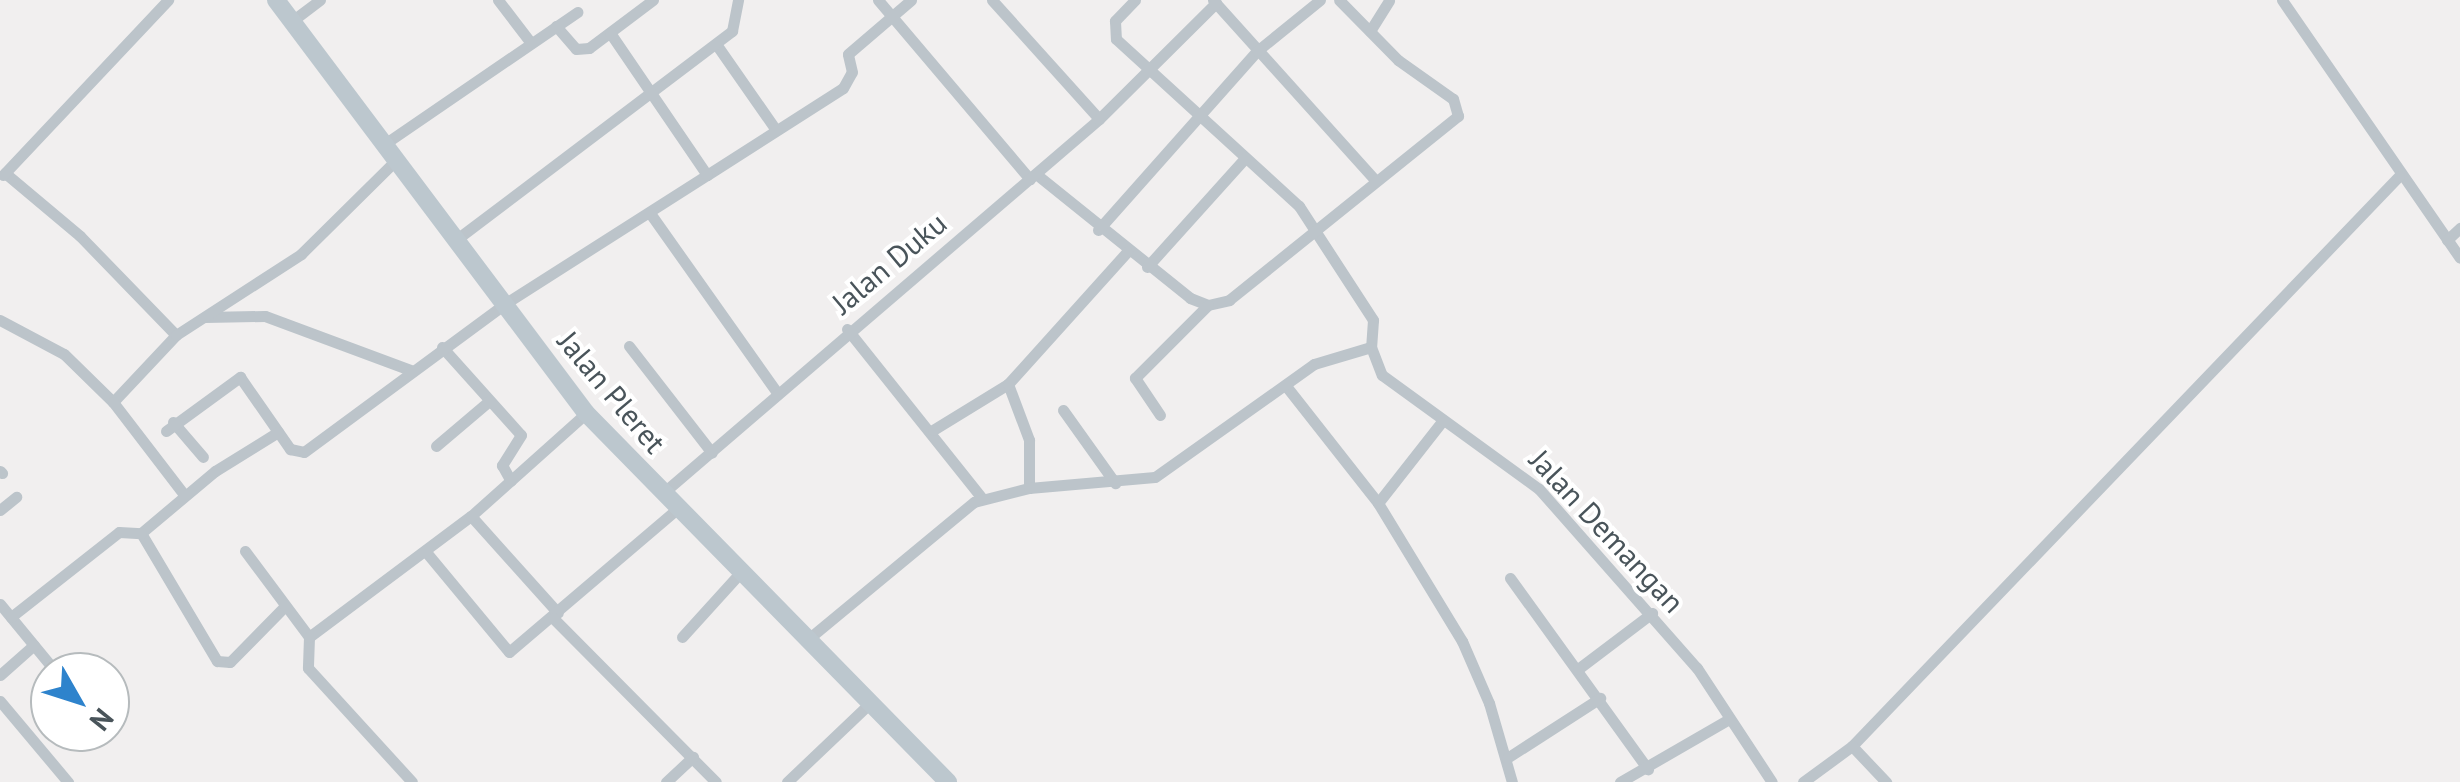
<!DOCTYPE html>
<style>
body{margin:0}
#map{position:relative;width:2460px;height:782px;overflow:hidden;background:#f1efef;font-family:"PT Sans",sans-serif}
div>[style]{position:absolute}
.minor>*{height:11px;margin:-5.5px;padding:0 5.5px;transform-origin:5.5px;border-radius:5.5px;background:#bcc4ca}
.secondary>*{height:18px;margin:-9px;padding:0 9px;transform-origin:9px;border-radius:9px;background:#bcc7ce}
span{translate:-50% -50%;white-space:nowrap;text-align:center;line-height:1.15;-webkit-text-stroke:8px #fff;paint-order:stroke}
.street-label{font-size:30px;color:#49545a}
.north{position:absolute;left:30px;top:652px;width:100px;height:100px;box-sizing:border-box;background:#fff;border:2px solid #b6bbbd;border-radius:50%;rotate:129deg;font-size:28px;font-weight:700;line-height:40px;text-align:center;color:#49545a}
.north::after{content:'';display:block;margin:auto;width:35px;height:45px;background:#2e83cc;clip-path:polygon(50% 0,100% 100%,50% 72%,0 100%)}
</style>
<div id="map">
<div class="minor">
<i style="left:498px;top:0;width:54px;rotate:52.5deg"></i>
<i style="left:878px;top:0;width:235px;rotate:49.7deg"></i>
<i style="left:992px;top:0;width:160px;rotate:48deg"></i>
<i style="left:1135px;top:0;width:29px;rotate:134deg"></i>
<i style="left:1115px;top:21px;width:18px;rotate:87deg"></i>
<i style="left:1116px;top:39px;width:248px;rotate:42.4deg"></i>
<i style="left:1299px;top:206px;width:136px;rotate:57deg"></i>
<i style="left:1373px;top:320px;width:27px;rotate:94deg"></i>
<i style="left:1213px;top:0;width:241px;rotate:48deg"></i>
<i style="left:2282px;top:0;width:313px;rotate:55.4deg"></i>
<i style="left:292px;top:21px;width:35px;rotate:-37deg"></i>
<i style="left:556px;top:26px;width:30px;rotate:49deg"></i>
<i style="left:576px;top:49px;width:13px;rotate:-4deg"></i>
<i style="left:589px;top:48px;width:80px;rotate:-36.9deg"></i>
<i style="left:1370px;top:31px;width:36px;rotate:-58deg"></i>
<i style="left:716px;top:44px;width:105px;rotate:55.1deg"></i>
<i style="left:386px;top:143px;width:232px;rotate:-34.4deg"></i>
<i style="left:5px;top:173px;width:98px;rotate:40deg"></i>
<i style="left:80px;top:236px;width:138px;rotate:45.9deg"></i>
<i style="left:176px;top:335px;width:92px;rotate:133.2deg"></i>
<i style="left:1036px;top:174px;width:198px;rotate:38.8deg"></i>
<i style="left:1190px;top:298px;width:19px;rotate:21deg"></i>
<i style="left:1208px;top:305px;width:22px;rotate:-13deg"></i>
<i style="left:1229px;top:300px;width:294px;rotate:-38.8deg"></i>
<i style="left:1458px;top:116px;width:18px;rotate:-106deg"></i>
<i style="left:1453px;top:99px;width:67px;rotate:-144.7deg"></i>
<i style="left:1398px;top:60px;width:84px;rotate:-134.5deg"></i>
<i style="left:3px;top:175px;width:241px;rotate:-46.7deg"></i>
<i style="left:707px;top:175px;width:161px;rotate:-32.6deg"></i>
<i style="left:843px;top:88px;width:18px;rotate:-61deg"></i>
<i style="left:852px;top:72px;width:18px;rotate:-103deg"></i>
<i style="left:848px;top:54px;width:83px;rotate:-40.6deg"></i>
<i style="left:652px;top:216px;width:218px;rotate:54.7deg"></i>
<i style="left:1098px;top:230px;width:239px;rotate:-48.4deg"></i>
<i style="left:1257px;top:51px;width:81px;rotate:-39deg"></i>
<i style="left:457px;top:239px;width:345px;rotate:-37.1deg"></i>
<i style="left:732px;top:31px;width:32px;rotate:-79deg"></i>
<i style="left:2447px;top:240px;width:18px;rotate:-43deg"></i>
<i style="left:1147px;top:267px;width:147px;rotate:-48deg"></i>
<i style="left:205px;top:317px;width:60px;rotate:-1deg"></i>
<i style="left:265px;top:316px;width:155px;rotate:20.4deg"></i>
<i style="left:0;top:320px;width:72px;rotate:28deg"></i>
<i style="left:64px;top:354px;width:69px;rotate:44.4deg"></i>
<i style="left:113px;top:402px;width:118px;rotate:52.5deg"></i>
<i style="left:847px;top:329px;width:216px;rotate:51.4deg"></i>
<i style="left:176px;top:335px;width:149px;rotate:-32.9deg"></i>
<i style="left:301px;top:254px;width:135px;rotate:-44.7deg"></i>
<i style="left:629px;top:346px;width:135px;rotate:52.2deg"></i>
<i style="left:442px;top:347px;width:118px;rotate:48.1deg"></i>
<i style="left:521px;top:435px;width:36px;rotate:122deg"></i>
<i style="left:502px;top:465px;width:18px;rotate:61deg"></i>
<i style="left:1008px;top:384px;width:60px;rotate:69.4deg"></i>
<i style="left:1029px;top:440px;width:48px;rotate:90deg"></i>
<i style="left:1286px;top:386px;width:149px;rotate:51.8deg"></i>
<i style="left:1378px;top:503px;width:162px;rotate:58.7deg"></i>
<i style="left:1462px;top:641px;width:68px;rotate:66.5deg"></i>
<i style="left:1489px;top:703px;width:82px;rotate:73.8deg"></i>
<i style="left:1063px;top:410px;width:90px;rotate:54.5deg"></i>
<i style="left:1160px;top:415px;width:45px;rotate:-124deg"></i>
<i style="left:1135px;top:378px;width:103px;rotate:-45deg"></i>
<i style="left:173px;top:422px;width:46px;rotate:49.4deg"></i>
<i style="left:933px;top:430px;width:88px;rotate:-31.5deg"></i>
<i style="left:1008px;top:384px;width:178px;rotate:-48deg"></i>
<i style="left:166px;top:431px;width:92px;rotate:-36.1deg"></i>
<i style="left:240px;top:377px;width:88px;rotate:55.2deg"></i>
<i style="left:290px;top:449px;width:14px;rotate:12deg"></i>
<i style="left:304px;top:452px;width:251px;rotate:-36.4deg"></i>
<i style="left:506px;top:303px;width:238px;rotate:-32.5deg"></i>
<i style="left:707px;top:175px;width:172px;rotate:-124.3deg"></i>
<i style="left:278px;top:432px;width:74px;rotate:148.2deg"></i>
<i style="left:215px;top:471px;width:97px;rotate:140deg"></i>
<i style="left:141px;top:533px;width:149px;rotate:59.3deg"></i>
<i style="left:217px;top:661px;width:13px;rotate:4deg"></i>
<i style="left:230px;top:662px;width:77px;rotate:-45.5deg"></i>
<i style="left:436px;top:446px;width:70px;rotate:-40.3deg"></i>
<i style="left:0;top:471px;width:3px;rotate:45deg"></i>
<i style="left:663px;top:493px;width:574px;rotate:-40.62deg"></i>
<i style="left:1099px;top:119px;width:165px;rotate:-44.8deg"></i>
<i style="left:1378px;top:503px;width:105px;rotate:-51.9deg"></i>
<i style="left:0;top:510px;width:21px;rotate:-39deg"></i>
<i style="left:471px;top:516px;width:130px;rotate:48.1deg"></i>
<i style="left:245px;top:551px;width:107px;rotate:53.3deg"></i>
<i style="left:309px;top:637px;width:31px;rotate:92deg"></i>
<i style="left:308px;top:668px;width:154px;rotate:47.6deg"></i>
<i style="left:426px;top:552px;width:130px;rotate:50.3deg"></i>
<i style="left:509px;top:652px;width:222px;rotate:-40.4deg"></i>
<i style="left:1510px;top:578px;width:236px;rotate:54.2deg"></i>
<i style="left:0;top:604px;width:88px;rotate:50.5deg"></i>
<i style="left:11px;top:617px;width:137px;rotate:-38.2deg"></i>
<i style="left:119px;top:532px;width:22px;rotate:3deg"></i>
<i style="left:553px;top:618px;width:231px;rotate:45.2deg"></i>
<i style="left:309px;top:637px;width:202px;rotate:-36.8deg"></i>
<i style="left:471px;top:516px;width:154px;rotate:-41.8deg"></i>
<i style="left:682px;top:637px;width:86px;rotate:-47.8deg"></i>
<i style="left:807px;top:640px;width:217px;rotate:-39.6deg"></i>
<i style="left:974px;top:502px;width:57px;rotate:-14.3deg"></i>
<i style="left:1029px;top:488px;width:126px;rotate:-5deg"></i>
<i style="left:1155px;top:477px;width:195px;rotate:-35.4deg"></i>
<i style="left:1314px;top:364px;width:59px;rotate:-16.6deg"></i>
<i style="left:1371px;top:347px;width:30px;rotate:69deg"></i>
<i style="left:1382px;top:375px;width:194px;rotate:36deg"></i>
<i style="left:1539px;top:489px;width:239px;rotate:48.6deg"></i>
<i style="left:1697px;top:668px;width:136px;rotate:56.7deg"></i>
<i style="left:1578px;top:669px;width:93px;rotate:-37.1deg"></i>
<i style="left:0;top:675px;width:45px;rotate:-41.4deg"></i>
<i style="left:0;top:701px;width:106px;rotate:50deg"></i>
<i style="left:1852px;top:746px;width:790px;rotate:-46.18deg"></i>
<i style="left:1507px;top:758px;width:111px;rotate:-32.8deg"></i>
<i style="left:666px;top:782px;width:37px;rotate:-43deg"></i>
<i style="left:787px;top:782px;width:115px;rotate:-43.6deg"></i>
<i style="left:1620px;top:782px;width:126px;rotate:-30deg"></i>
<i style="left:1803px;top:782px;width:61px;rotate:-36.3deg"></i>
<i style="left:1852px;top:746px;width:50px;rotate:46.6deg"></i>
</div>
<div class="secondary">
<i style="left:276px;top:0;width:516px;rotate:53.11deg"></i>
<i style="left:586px;top:413px;width:517px;rotate:45.55deg"></i>
</div>
<div class="street-label">
<span style="left:889px;top:263px;rotate:-40deg">Jalan Duku</span>
<span style="left:612px;top:392px;rotate:50deg">Jalan Pleret</span>
<span style="left:1607px;top:531px;rotate:47deg">Jalan Demangan</span>
</div>
<div class="north">N</div>
</div>
